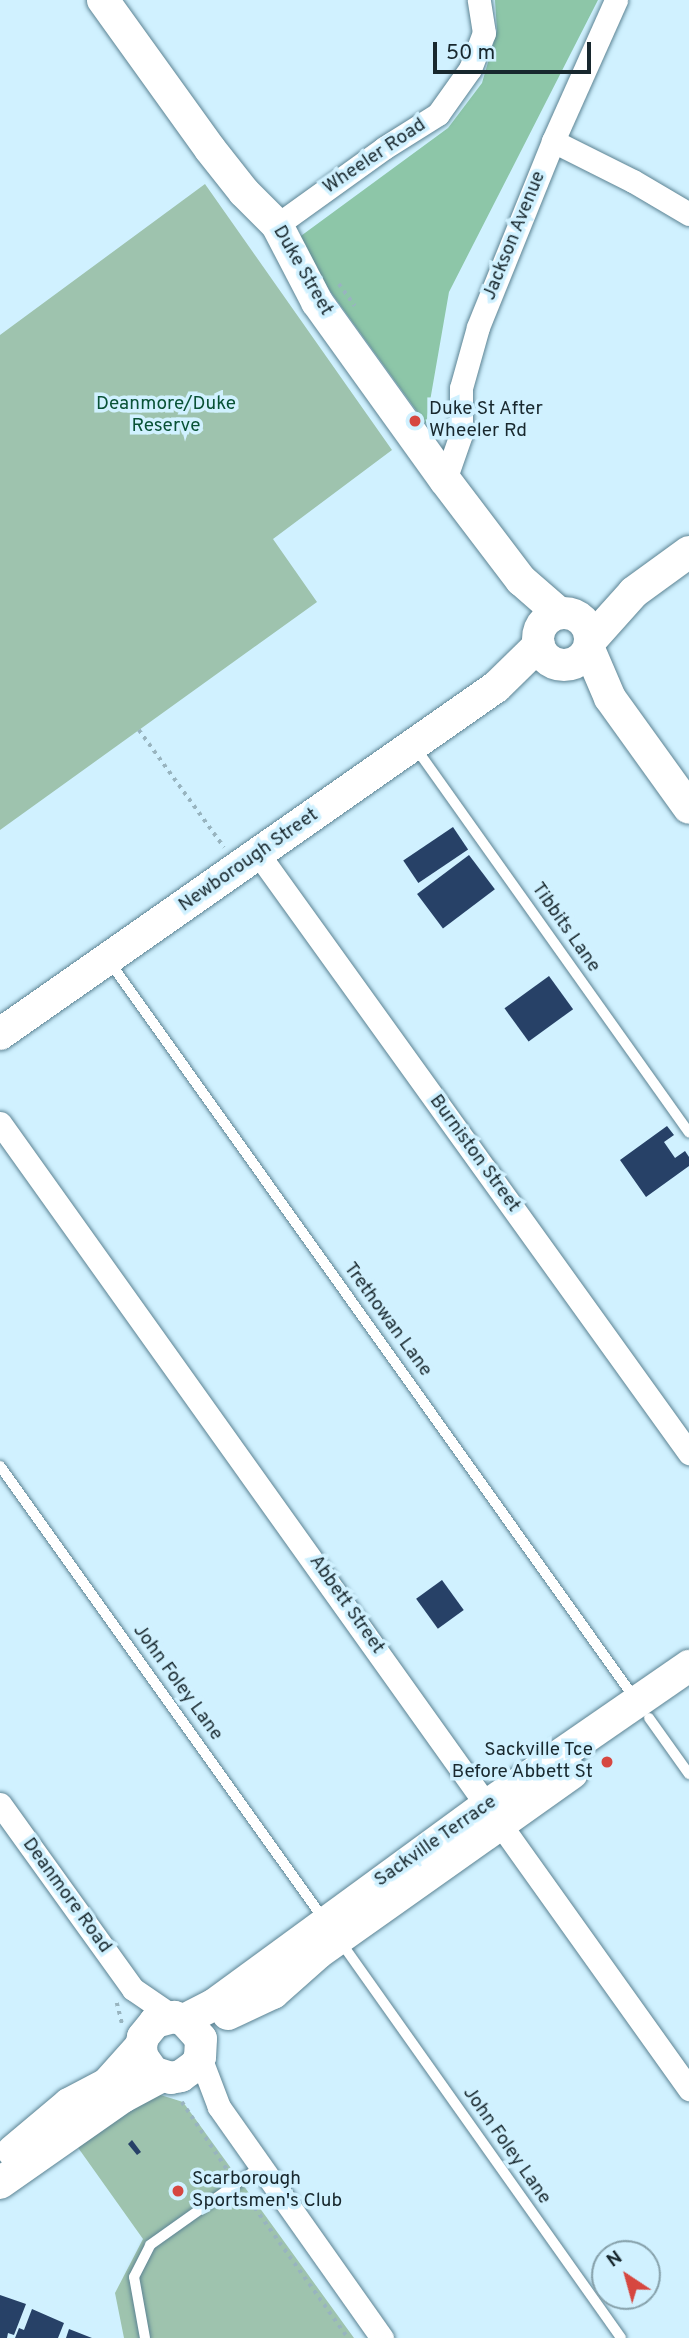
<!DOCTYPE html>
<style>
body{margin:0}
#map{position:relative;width:689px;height:2338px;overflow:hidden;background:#d0f1ff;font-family:Overpass,sans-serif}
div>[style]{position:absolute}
.green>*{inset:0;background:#9ec3ae}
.forest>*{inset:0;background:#8dc6a8}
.building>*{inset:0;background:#274167;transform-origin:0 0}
.path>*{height:3.5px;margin-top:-1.75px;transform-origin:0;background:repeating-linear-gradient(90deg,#98b4bf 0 3.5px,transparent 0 8.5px)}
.roads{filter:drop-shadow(0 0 2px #5c8393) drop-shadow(0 0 2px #5c8393)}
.lane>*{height:10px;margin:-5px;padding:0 5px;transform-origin:5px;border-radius:5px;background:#fff}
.street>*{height:23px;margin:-11.5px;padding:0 11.5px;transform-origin:11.5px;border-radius:11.5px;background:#fff}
.secondary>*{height:32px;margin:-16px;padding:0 16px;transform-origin:16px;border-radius:16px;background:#fff}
.secondary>.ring{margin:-16px;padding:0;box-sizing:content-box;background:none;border:32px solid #fff;border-radius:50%}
.dots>*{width:19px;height:19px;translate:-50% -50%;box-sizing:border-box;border:4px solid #d0f1ff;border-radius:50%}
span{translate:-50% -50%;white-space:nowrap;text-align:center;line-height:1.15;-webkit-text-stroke:7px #d0f1ff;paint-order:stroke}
.street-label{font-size:19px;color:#18282e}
.park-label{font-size:19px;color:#095236}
.poi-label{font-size:19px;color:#18282e}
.left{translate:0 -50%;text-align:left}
.right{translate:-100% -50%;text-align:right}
.north{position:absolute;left:591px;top:2240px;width:70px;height:70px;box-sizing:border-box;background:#d0f1ff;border:2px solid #86a1ab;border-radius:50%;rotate:324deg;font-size:19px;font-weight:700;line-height:28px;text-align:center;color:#18282e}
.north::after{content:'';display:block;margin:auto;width:24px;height:32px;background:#d64740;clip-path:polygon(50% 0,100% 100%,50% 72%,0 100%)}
.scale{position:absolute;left:433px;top:42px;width:158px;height:32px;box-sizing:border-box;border:4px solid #18282e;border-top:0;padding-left:9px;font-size:21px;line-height:24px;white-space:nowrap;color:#18282e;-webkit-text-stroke:5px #d0f1ff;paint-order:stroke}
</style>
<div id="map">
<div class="green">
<i style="clip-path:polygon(205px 184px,392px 450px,273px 539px,317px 602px,0 830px,0 335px)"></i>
<i style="clip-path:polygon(151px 2092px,183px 2102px,354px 2338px,124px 2338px,115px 2293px,143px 2239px,74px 2142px)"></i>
</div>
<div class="forest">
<i style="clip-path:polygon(495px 0,598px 0,449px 292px,426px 424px,294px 241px,448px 128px,482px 83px,497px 31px)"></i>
</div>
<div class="building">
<i style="left:453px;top:827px;width:27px;height:60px;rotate:56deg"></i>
<i style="left:469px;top:855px;width:43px;height:65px;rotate:53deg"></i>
<i style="left:549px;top:976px;width:41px;height:55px;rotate:54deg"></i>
<i style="clip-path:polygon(667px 1126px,674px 1135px,664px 1142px,675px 1158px,685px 1151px,689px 1157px,689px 1166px,646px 1197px,620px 1160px)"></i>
<i style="left:442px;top:1580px;width:37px;height:32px;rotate:54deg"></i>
<i style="clip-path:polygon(132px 2140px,141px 2152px,137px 2155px,128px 2144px)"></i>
<i style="clip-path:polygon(0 2295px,26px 2304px,14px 2335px,8px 2333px,7px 2338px,0 2338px)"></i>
<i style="clip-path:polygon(32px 2309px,64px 2323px,58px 2338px,15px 2338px,19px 2328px,24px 2330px)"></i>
<i style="clip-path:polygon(69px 2329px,92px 2338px,66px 2338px)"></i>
</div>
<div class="path">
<i style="left:339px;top:284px;width:27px;rotate:54deg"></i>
<i style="left:139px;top:730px;width:145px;rotate:54deg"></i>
<i style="left:117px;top:2003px;width:21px;rotate:76deg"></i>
<i style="left:182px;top:2102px;width:83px;rotate:56.3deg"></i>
<i style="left:245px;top:2194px;width:177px;rotate:54.4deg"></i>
</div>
<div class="roads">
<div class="lane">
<i style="left:415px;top:747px;width:473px;rotate:54.6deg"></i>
<i style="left:109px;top:961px;width:908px;rotate:54.51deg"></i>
<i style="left:0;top:1466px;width:559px;rotate:54.46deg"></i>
<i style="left:649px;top:1718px;width:69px;rotate:54.5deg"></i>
<i style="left:340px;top:1941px;width:486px;rotate:54.7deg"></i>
<i style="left:145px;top:2338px;width:62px;rotate:-100.2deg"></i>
<i style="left:134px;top:2277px;width:36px;rotate:-63deg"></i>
<i style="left:150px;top:2245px;width:136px;rotate:-35.4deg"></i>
</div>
<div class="street">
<i style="left:553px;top:141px;width:89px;rotate:26.6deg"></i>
<i style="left:633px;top:181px;width:65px;rotate:30.5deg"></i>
<i style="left:277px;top:225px;width:132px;rotate:-35.7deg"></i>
<i style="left:384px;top:148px;width:64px;rotate:-32.2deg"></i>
<i style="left:438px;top:114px;width:55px;rotate:-54.6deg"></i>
<i style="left:470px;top:69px;width:39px;rotate:-69deg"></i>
<i style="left:484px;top:33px;width:33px;rotate:-99deg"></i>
<i style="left:445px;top:480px;width:49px;rotate:-70.8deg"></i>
<i style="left:461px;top:434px;width:46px;rotate:-90deg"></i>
<i style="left:461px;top:388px;width:63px;rotate:-74.4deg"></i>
<i style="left:478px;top:327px;width:201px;rotate:-68deg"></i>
<i style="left:553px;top:141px;width:154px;rotate:-65.9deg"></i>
<i style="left:259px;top:855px;width:737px;rotate:54.28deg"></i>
<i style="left:0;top:1123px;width:1187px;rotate:54.5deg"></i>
<i style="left:0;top:1804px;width:228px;rotate:54.3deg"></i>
<i style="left:133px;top:1989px;width:50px;rotate:34.3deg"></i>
<i style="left:200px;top:2057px;width:53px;rotate:69.2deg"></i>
<i style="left:219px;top:2107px;width:283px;rotate:54.8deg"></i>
</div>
<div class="secondary">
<i style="left:103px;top:0;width:183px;rotate:54.3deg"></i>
<i style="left:210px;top:149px;width:55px;rotate:51.7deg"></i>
<i style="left:244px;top:192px;width:47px;rotate:45deg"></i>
<i style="left:277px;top:225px;width:87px;rotate:62.5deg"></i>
<i style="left:317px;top:302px;width:219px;rotate:54.3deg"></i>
<i style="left:445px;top:480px;width:126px;rotate:52.8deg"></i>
<i style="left:521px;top:580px;width:50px;rotate:41deg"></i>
<i class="ring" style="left:538px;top:613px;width:20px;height:20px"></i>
<i style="left:591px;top:640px;width:64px;rotate:-48.1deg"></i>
<i style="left:634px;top:592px;width:68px;rotate:-36deg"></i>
<i style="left:589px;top:649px;width:53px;rotate:66.8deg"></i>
<i style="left:610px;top:698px;width:135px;rotate:54.3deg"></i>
<i style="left:0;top:1034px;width:605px;rotate:-34.98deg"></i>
<i style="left:496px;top:687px;width:60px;rotate:-44.3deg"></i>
<i style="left:228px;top:2014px;width:50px;rotate:-25deg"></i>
<i style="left:273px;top:1993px;width:60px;rotate:-41.6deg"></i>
<i style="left:318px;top:1953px;width:311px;rotate:-35.3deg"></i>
<i style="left:184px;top:2020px;width:25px;rotate:48deg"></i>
<i style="left:201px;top:2039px;width:18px;rotate:93deg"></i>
<i style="left:200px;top:2057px;width:9px;rotate:117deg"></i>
<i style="left:196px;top:2065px;width:19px;rotate:144deg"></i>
<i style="left:181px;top:2076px;width:10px;rotate:169deg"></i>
<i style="left:171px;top:2078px;width:19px;rotate:-162deg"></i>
<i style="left:153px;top:2072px;width:19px;rotate:-125deg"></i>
<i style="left:142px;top:2056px;width:10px;rotate:-96deg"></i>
<i style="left:141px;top:2046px;width:9px;rotate:-77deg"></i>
<i style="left:143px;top:2037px;width:19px;rotate:-51deg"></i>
<i style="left:155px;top:2022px;width:20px;rotate:-15deg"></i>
<i style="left:174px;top:2017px;width:10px;rotate:17deg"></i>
<i style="left:184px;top:2020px;width:35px;rotate:-27deg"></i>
<i style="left:215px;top:2004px;width:336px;rotate:-36.2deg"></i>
<i style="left:486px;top:1806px;width:247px;rotate:-34.6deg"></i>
<i style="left:13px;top:2151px;width:73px;rotate:-40deg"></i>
<i style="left:69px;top:2104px;width:43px;rotate:-27.8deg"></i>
<i style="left:107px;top:2084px;width:51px;rotate:-48.2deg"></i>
<i style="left:0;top:2183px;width:150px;rotate:-35deg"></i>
<i style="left:123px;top:2097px;width:44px;rotate:-28.3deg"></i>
</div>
</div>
<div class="dots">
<i style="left:415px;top:421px;background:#d64740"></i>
<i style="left:607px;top:1762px;background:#d64740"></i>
<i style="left:178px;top:2191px;background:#d64740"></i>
</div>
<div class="street-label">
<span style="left:375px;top:157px;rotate:-34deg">Wheeler Road</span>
<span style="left:515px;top:236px;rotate:-68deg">Jackson Avenue</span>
<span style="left:302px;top:271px;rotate:60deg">Duke Street</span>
<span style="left:249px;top:861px;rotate:-35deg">Newborough Street</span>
<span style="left:565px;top:928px;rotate:55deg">Tibbits Lane</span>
<span style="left:474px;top:1154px;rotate:54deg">Burniston Street</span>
<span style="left:387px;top:1320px;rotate:54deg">Trethowan Lane</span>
<span style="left:346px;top:1605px;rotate:55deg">Abbett Street</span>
<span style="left:177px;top:1683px;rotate:54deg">John Foley Lane</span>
<span style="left:436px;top:1842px;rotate:-35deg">Sackville Terrace</span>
<span style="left:66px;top:1896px;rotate:54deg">Deanmore Road</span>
<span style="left:506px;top:2146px;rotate:55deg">John Foley Lane</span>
</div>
<div class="park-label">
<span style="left:166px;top:416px">Deanmore/Duke<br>Reserve</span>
</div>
<div class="poi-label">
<span class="left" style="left:429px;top:421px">Duke St After<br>Wheeler Rd</span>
<span class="right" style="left:593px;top:1762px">Sackville Tce<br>Before Abbett St</span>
<span class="left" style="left:192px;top:2191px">Scarborough<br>Sportsmen's Club</span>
</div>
<div class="north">N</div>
<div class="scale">50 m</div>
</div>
